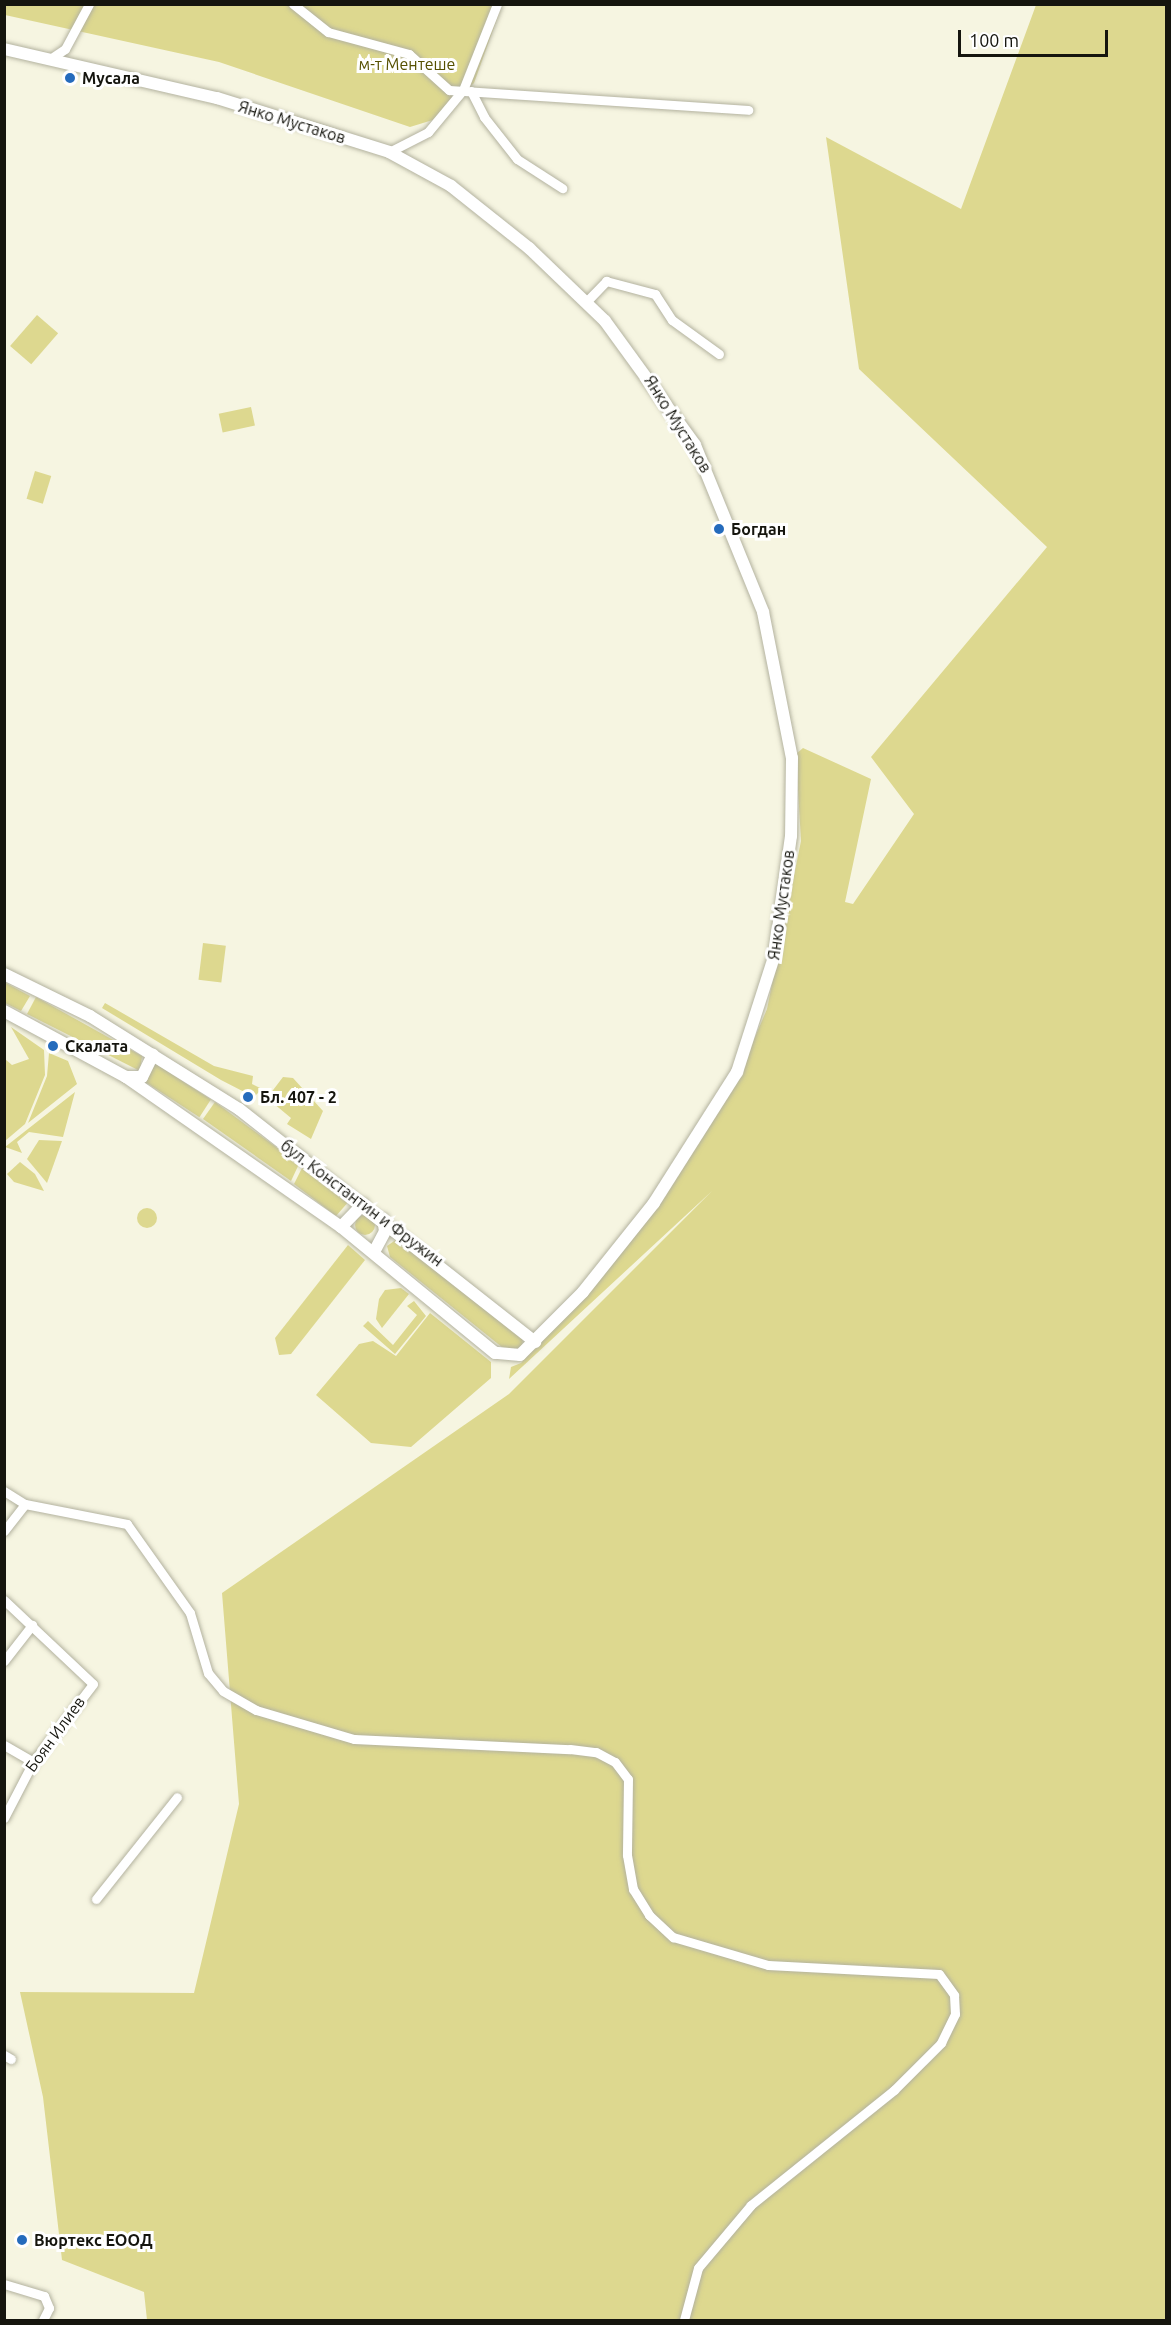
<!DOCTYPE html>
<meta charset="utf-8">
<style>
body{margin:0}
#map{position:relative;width:1171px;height:2325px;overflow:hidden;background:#f6f5e1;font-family:Ubuntu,sans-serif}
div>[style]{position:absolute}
.green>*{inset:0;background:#ddd88f;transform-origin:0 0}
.round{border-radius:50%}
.roads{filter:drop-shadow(0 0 2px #b3b29f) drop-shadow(0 0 2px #b3b29f)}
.minor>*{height:9px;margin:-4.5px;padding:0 4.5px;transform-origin:4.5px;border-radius:4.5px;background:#fff}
.tertiary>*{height:12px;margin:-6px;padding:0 6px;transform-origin:6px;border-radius:6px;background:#fff}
.dots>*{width:16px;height:16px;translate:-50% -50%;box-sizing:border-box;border:3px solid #fff;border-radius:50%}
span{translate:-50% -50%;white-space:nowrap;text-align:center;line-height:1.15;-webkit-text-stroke:6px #fff;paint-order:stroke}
.park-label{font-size:16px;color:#565000}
.poi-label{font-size:16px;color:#15150e;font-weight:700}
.left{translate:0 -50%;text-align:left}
.street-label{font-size:16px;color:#15150e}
.frame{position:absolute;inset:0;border:6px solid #15150e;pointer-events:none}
.scale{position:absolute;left:958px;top:30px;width:150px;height:27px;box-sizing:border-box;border:3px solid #15150e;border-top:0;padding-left:8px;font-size:18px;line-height:21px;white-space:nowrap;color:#15150e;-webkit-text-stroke:4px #fff;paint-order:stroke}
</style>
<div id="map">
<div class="green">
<i style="clip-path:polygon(4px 5px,502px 5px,474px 83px,436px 119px,410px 127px,219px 62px,5px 15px)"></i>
<i style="clip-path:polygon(1036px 5px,1166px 5px,1166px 2320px,147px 2320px,144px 2292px,62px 2260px,43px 2097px,20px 1992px,194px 1993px,239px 1804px,222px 1593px,509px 1394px,712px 1191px,509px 1379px,511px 1367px,521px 1363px,639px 1226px,740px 1072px,767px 1009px,801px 841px,796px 754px,803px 748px,871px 779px,845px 902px,853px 904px,914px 814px,871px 757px,1047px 547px,859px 369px,826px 137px,961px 209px)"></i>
<i style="left:37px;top:315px;width:28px;height:41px;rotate:41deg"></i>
<i style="left:251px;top:407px;width:19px;height:33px;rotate:78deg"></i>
<i style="left:35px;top:471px;width:17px;height:29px;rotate:17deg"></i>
<i style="left:203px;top:943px;width:23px;height:37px;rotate:7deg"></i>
<i style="clip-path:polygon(4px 982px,30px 996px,21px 1011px,5px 1003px)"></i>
<i style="clip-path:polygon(36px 997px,142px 1056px,140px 1071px,27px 1014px)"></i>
<i style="clip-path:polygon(105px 1003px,214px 1066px,253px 1076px,252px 1084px,262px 1089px,254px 1097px,221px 1080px,102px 1008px)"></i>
<i style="clip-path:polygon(11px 1027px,44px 1050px,45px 1075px,25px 1124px,5px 1141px,5px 1059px,12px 1065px,29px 1059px)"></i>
<i style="clip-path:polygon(49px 1053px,68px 1061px,77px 1084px,28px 1123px,47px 1076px)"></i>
<i style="left:153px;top:1062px;width:69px;height:21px;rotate:33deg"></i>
<i style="clip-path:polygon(283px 1077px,293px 1078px,323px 1111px,311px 1139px,287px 1124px,291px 1118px,267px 1098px)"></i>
<i style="clip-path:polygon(75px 1092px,63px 1137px,29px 1132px,17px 1142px,22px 1153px,5px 1147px)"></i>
<i style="clip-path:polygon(215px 1102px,299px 1164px,291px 1181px,203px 1119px)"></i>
<i style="clip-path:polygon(39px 1140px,62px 1141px,47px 1183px,27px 1159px)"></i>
<i style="clip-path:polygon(20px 1162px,35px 1174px,44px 1191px,14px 1182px,7px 1174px)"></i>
<i style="clip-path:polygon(303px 1166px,350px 1200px,336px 1216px,294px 1184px)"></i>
<i class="round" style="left:137px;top:1208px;width:20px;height:20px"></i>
<i class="round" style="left:355px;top:1215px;width:20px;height:20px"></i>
<i style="clip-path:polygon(397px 1239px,523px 1337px,522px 1348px,508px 1352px,390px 1257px,387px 1246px)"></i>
<i style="clip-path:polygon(348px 1245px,365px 1260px,291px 1354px,279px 1355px,275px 1338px)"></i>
<i style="clip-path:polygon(401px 1288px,409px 1294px,382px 1328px,376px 1319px,379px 1299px,385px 1290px)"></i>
<i style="clip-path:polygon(414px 1301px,426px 1316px,395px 1354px,363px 1326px,368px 1321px,393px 1345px,417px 1315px,407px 1306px)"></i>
<i style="clip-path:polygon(430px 1313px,491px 1362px,491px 1378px,411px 1447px,371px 1443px,316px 1395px,359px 1344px,373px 1341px,396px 1356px)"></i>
</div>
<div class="roads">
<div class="minor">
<i style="left:293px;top:4px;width:45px;rotate:38.7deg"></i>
<i style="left:328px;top:32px;width:84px;rotate:15.2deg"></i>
<i style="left:409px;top:54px;width:54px;rotate:42deg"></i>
<i style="left:449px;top:90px;width:300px;rotate:3.8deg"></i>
<i style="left:50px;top:59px;width:18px;rotate:-34deg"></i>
<i style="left:65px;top:49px;width:51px;rotate:-61.9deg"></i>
<i style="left:471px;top:91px;width:29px;rotate:63deg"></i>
<i style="left:484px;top:117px;width:53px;rotate:51.8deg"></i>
<i style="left:517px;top:159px;width:54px;rotate:32.8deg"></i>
<i style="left:389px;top:152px;width:44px;rotate:-27.1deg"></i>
<i style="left:428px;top:132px;width:55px;rotate:-50.2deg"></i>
<i style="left:463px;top:90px;width:92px;rotate:-68.4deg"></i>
<i style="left:587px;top:301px;width:28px;rotate:-46deg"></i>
<i style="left:606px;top:281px;width:51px;rotate:14.9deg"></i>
<i style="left:655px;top:294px;width:31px;rotate:57deg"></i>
<i style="left:672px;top:320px;width:58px;rotate:35.9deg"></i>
<i style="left:4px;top:1491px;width:25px;rotate:32deg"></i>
<i style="left:25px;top:1504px;width:104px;rotate:11.1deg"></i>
<i style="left:127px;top:1524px;width:109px;rotate:54.7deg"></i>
<i style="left:190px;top:1613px;width:63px;rotate:73.3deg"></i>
<i style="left:208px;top:1673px;width:23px;rotate:50deg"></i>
<i style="left:223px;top:1691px;width:38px;rotate:30deg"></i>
<i style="left:256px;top:1710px;width:102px;rotate:16.5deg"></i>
<i style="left:354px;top:1739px;width:216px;rotate:2.7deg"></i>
<i style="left:570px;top:1749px;width:26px;rotate:7deg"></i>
<i style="left:596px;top:1752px;width:21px;rotate:28deg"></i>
<i style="left:615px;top:1762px;width:21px;rotate:53deg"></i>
<i style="left:628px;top:1779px;width:76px;rotate:90.8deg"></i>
<i style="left:627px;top:1855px;width:35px;rotate:80deg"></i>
<i style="left:633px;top:1889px;width:31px;rotate:58deg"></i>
<i style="left:649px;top:1915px;width:33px;rotate:43deg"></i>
<i style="left:673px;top:1937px;width:99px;rotate:16.4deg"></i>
<i style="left:768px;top:1965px;width:171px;rotate:3deg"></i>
<i style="left:939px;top:1974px;width:26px;rotate:54deg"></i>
<i style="left:954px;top:1995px;width:19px;rotate:87deg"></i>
<i style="left:955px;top:2014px;width:32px;rotate:116deg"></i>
<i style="left:941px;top:2043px;width:66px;rotate:135deg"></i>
<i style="left:894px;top:2090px;width:184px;rotate:141.2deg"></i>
<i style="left:751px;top:2205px;width:82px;rotate:130.1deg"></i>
<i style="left:698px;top:2268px;width:54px;rotate:105.1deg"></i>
<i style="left:4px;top:1531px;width:34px;rotate:-52deg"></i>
<i style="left:4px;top:1600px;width:122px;rotate:43.3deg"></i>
<i style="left:93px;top:1684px;width:98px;rotate:127.6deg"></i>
<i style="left:33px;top:1762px;width:63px;rotate:117.4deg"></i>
<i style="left:4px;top:1661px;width:46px;rotate:-52.1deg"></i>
<i style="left:4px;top:1745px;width:34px;rotate:30deg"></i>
<i style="left:96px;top:1899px;width:130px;rotate:-51.5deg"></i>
<i style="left:4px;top:2055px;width:8px;rotate:30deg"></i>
<i style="left:4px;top:2284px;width:42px;rotate:16.7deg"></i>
<i style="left:44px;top:2296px;width:13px;rotate:67deg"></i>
<i style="left:49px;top:2308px;width:13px;rotate:117deg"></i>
</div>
<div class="tertiary">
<i style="left:4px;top:49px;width:219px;rotate:13deg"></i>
<i style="left:217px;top:98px;width:180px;rotate:17.4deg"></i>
<i style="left:389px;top:152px;width:71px;rotate:28.7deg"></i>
<i style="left:451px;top:186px;width:100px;rotate:38.5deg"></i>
<i style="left:529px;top:248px;width:105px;rotate:43.8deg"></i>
<i style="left:605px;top:321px;width:153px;rotate:54deg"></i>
<i style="left:695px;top:445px;width:180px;rotate:67.8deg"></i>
<i style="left:763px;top:612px;width:149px;rotate:78.8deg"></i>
<i style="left:792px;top:758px;width:78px;rotate:90.7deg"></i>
<i style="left:791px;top:836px;width:122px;rotate:98deg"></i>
<i style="left:774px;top:957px;width:121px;rotate:107.8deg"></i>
<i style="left:737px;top:1072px;width:155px;rotate:122.4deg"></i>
<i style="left:654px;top:1203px;width:114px;rotate:128.6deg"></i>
<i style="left:583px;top:1292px;width:89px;rotate:135deg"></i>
<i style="left:520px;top:1355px;width:25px;rotate:-175deg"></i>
<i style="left:495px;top:1353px;width:199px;rotate:-140.7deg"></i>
<i style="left:341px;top:1227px;width:262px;rotate:-145.1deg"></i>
<i style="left:126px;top:1077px;width:139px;rotate:-151.6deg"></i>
<i style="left:4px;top:974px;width:96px;rotate:26deg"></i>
<i style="left:90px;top:1016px;width:176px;rotate:32deg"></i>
<i style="left:239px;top:1109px;width:377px;rotate:38.2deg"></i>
<i style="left:126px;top:1077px;width:16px"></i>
<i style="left:142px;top:1077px;width:25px;rotate:-64deg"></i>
<i style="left:341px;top:1227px;width:32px;rotate:-46deg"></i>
<i style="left:374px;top:1252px;width:24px;rotate:-62deg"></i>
<i style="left:385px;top:1231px;width:12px;rotate:-99deg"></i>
</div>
</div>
<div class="dots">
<i style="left:70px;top:78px;background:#256bbc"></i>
<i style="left:719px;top:529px;background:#256bbc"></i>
<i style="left:53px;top:1046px;background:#256bbc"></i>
<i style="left:248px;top:1097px;background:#256bbc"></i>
<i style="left:22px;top:2240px;background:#256bbc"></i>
</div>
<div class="park-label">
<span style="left:407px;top:64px">м-т Ментeше</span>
</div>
<div class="poi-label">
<span class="left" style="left:82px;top:78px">Мусала</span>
<span class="left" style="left:731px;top:529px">Богдан</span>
<span class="left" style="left:65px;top:1046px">Скалата</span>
<span class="left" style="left:260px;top:1097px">Бл. 407 - 2</span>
<span class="left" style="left:34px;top:2240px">Вюртекс ЕООД</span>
</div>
<div class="street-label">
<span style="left:292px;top:122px;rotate:17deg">Янко Мустаков</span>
<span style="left:678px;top:424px;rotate:58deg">Янко Мустаков</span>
<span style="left:781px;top:905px;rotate:-82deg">Янко Мустаков</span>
<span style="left:362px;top:1203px;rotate:37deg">бул. Константин и Фружин</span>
<span style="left:55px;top:1734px;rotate:-54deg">Боян Илиев</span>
</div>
<div class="frame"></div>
<div class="scale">100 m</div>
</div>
